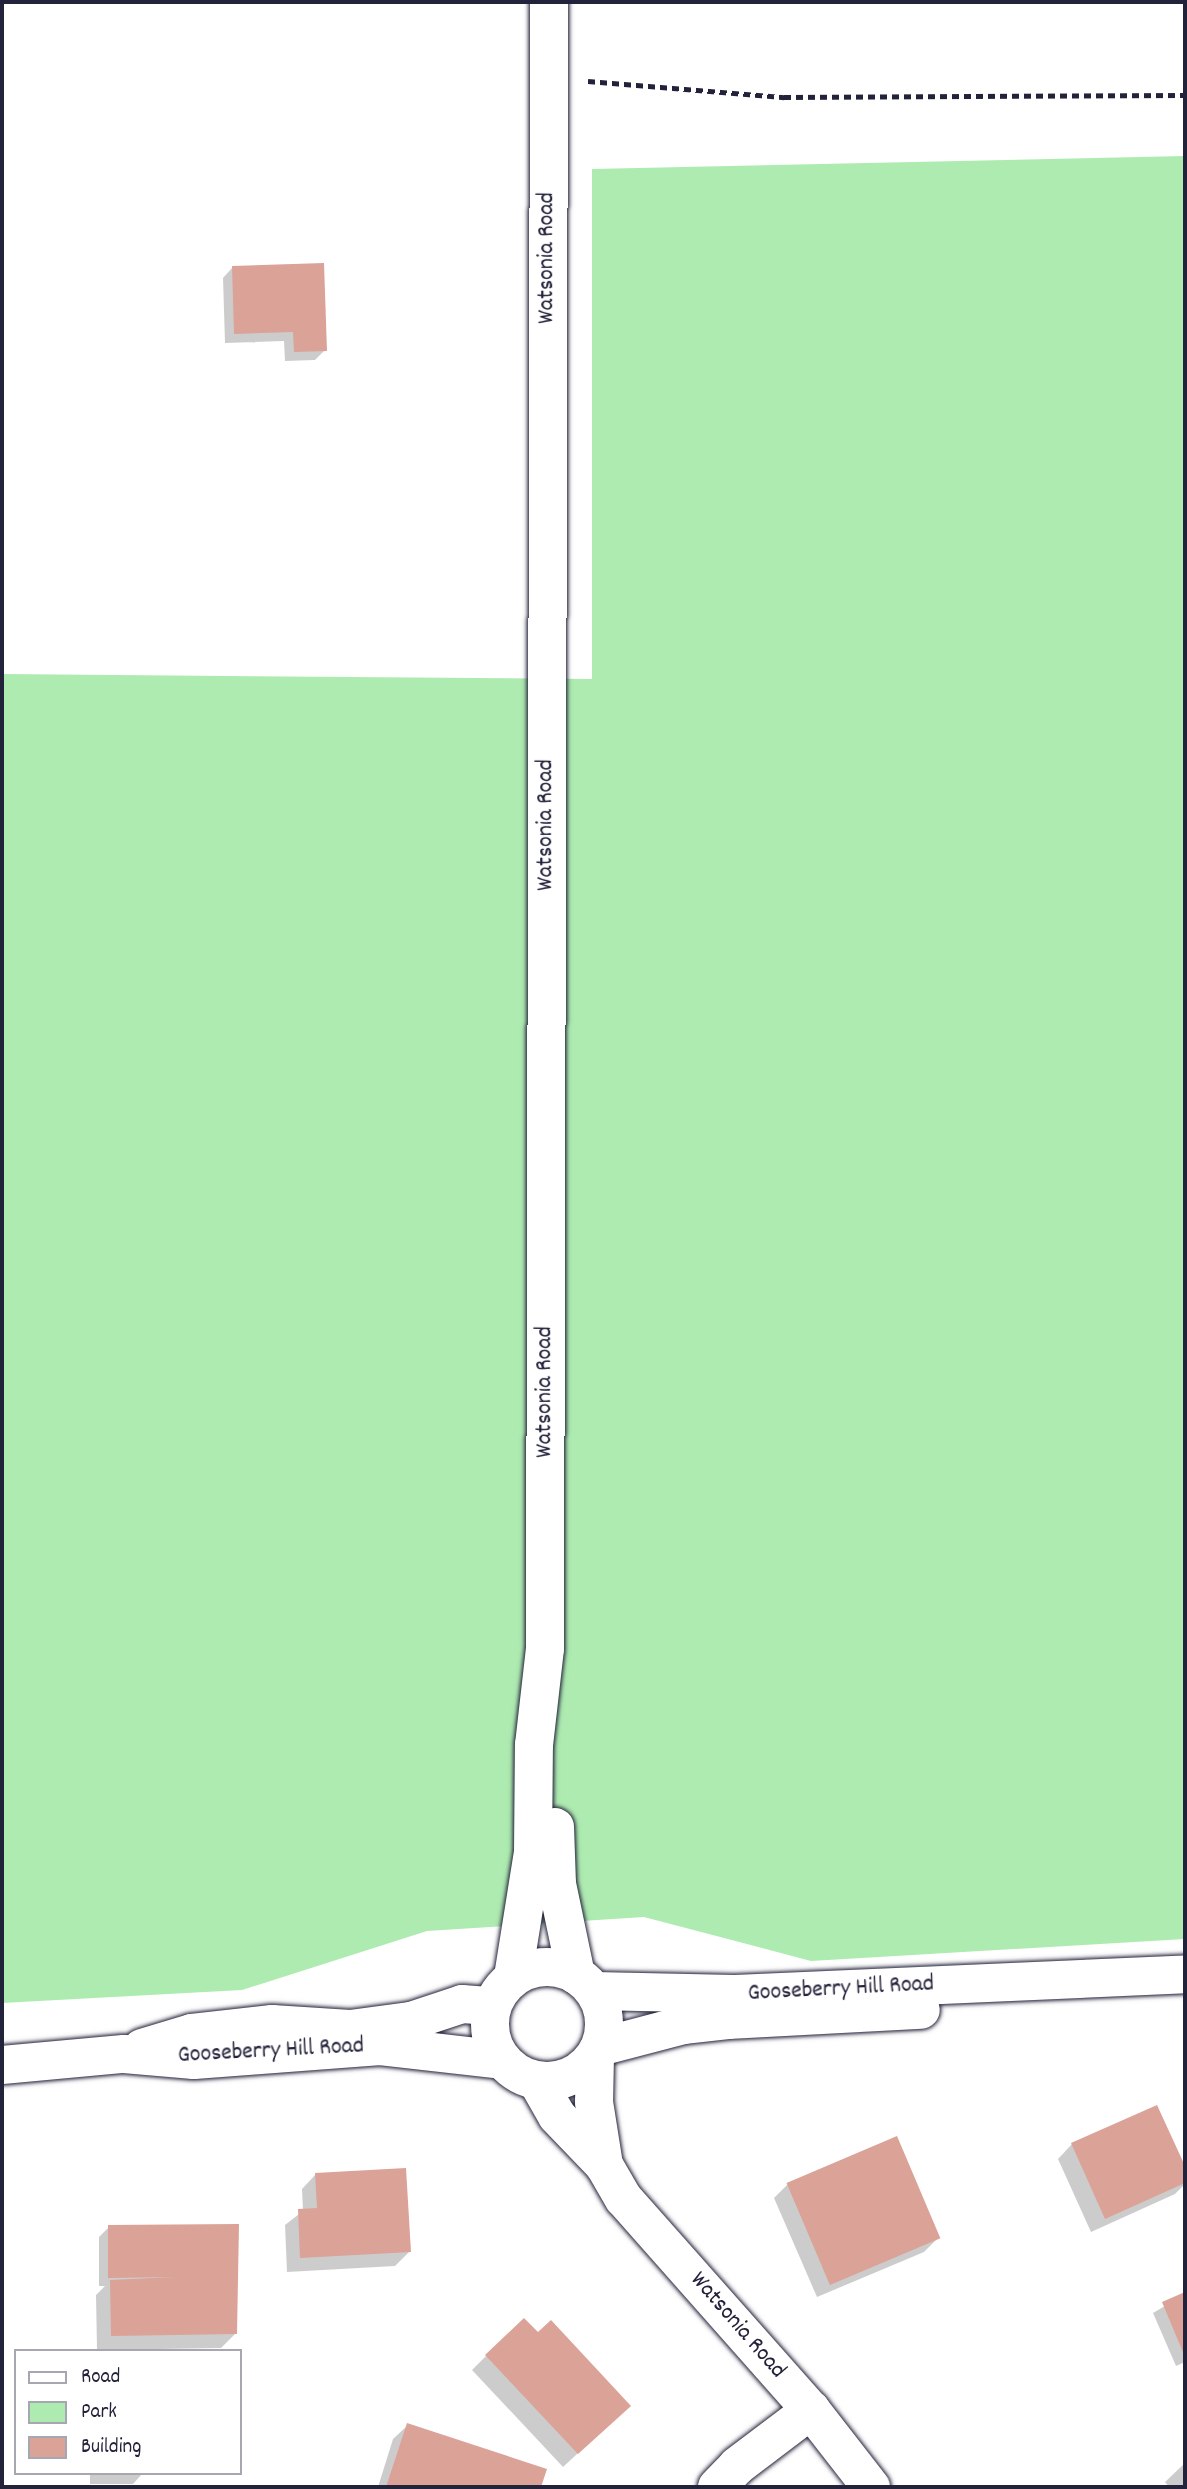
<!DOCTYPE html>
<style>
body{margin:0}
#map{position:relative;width:1187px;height:2489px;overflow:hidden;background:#fff;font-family:Dekko,sans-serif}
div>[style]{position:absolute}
.green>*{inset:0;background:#aeebb1}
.shadow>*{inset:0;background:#0003}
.building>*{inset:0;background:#dba297;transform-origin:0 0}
.path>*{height:4.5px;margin-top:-2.25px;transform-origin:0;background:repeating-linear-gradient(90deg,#22223b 0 7px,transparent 0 12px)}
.roads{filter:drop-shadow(0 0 2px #22223b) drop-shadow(0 0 2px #22223b)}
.street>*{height:38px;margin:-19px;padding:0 19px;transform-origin:19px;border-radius:19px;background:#fff}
.secondary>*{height:38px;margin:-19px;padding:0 19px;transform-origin:19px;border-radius:19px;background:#fff}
.secondary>.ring{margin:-19px;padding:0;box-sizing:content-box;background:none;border:38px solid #fff;border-radius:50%}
span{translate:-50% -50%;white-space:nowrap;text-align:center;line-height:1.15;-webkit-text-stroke:7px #fff;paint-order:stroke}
.street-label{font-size:24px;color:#22223b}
.frame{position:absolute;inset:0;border:4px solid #22223b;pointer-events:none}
.legend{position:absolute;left:14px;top:2349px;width:228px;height:126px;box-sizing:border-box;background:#fff;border:2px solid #a7a7b1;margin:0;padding:9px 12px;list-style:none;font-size:21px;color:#22223b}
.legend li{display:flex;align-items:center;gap:14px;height:35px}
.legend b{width:35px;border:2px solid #a7a7b1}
</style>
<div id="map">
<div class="green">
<i style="clip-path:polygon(1185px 156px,1185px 1939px,811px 1961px,644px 1917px,427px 1931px,242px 1990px,2px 2003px,2px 674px,592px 679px,592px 169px)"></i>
</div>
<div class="shadow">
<i style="clip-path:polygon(232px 268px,325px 350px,315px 360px,285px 361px,284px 341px,225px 343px,223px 278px)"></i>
<i style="clip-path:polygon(1156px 2107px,1185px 2171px,1185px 2184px,1175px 2194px,1091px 2232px,1058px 2159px,1072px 2144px)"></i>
<i style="clip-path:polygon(316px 2174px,409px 2252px,395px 2266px,287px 2272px,285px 2225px,303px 2211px,302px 2189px)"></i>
<i style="clip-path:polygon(788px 2184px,938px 2238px,924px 2252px,817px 2297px,774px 2198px)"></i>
<i style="clip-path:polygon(237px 2226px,235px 2334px,221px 2348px,97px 2350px,96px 2295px,105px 2286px,99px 2286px,99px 2237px,109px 2227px)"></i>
<i style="clip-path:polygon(1185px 2294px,1185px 2362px,1176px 2366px,1153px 2313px)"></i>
<i style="clip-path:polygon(486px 2356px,614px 2420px,563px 2467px,472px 2370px)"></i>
<i style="clip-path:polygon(408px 2425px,545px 2470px,539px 2487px,378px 2487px,393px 2439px)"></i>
<i style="clip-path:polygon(1185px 2463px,1185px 2487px,1169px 2487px,1165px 2482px)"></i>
<i style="clip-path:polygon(90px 2473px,143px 2473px,133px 2484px,90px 2484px)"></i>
</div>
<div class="building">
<i style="clip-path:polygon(324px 263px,327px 351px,294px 352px,293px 332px,234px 334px,232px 266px)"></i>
<i style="clip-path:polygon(1157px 2105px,1185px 2166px,1185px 2183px,1105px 2219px,1071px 2143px)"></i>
<i style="left:897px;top:2136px;width:111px;height:120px;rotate:67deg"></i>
<i style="clip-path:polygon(406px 2168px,411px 2252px,300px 2258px,298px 2209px,317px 2208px,315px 2173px)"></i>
<i style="clip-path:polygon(239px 2224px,237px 2334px,111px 2336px,110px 2280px,176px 2277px,108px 2278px,108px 2225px)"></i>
<i style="clip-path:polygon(1185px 2292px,1185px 2357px,1162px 2302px)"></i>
<i style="clip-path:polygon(524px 2318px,538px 2332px,551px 2320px,631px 2406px,578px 2454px,485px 2355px)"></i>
<i style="clip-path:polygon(407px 2423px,547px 2469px,541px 2487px,386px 2487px)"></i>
</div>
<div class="path">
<i style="left:588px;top:81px;width:197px;rotate:4.7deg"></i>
<i style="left:784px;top:97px;width:401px;rotate:-0.3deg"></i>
</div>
<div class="roads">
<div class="street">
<i style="left:717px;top:2487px;width:29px;rotate:-46deg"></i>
<i style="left:737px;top:2466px;width:93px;rotate:-37.1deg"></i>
</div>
<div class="secondary">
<i style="left:555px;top:1827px;width:57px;rotate:88deg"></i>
<i style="left:557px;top:1884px;width:93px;rotate:78.2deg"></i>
<i class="ring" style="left:490px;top:1967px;width:76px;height:76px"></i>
<i style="left:513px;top:1977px;width:127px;rotate:-80.9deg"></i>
<i style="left:533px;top:1852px;width:107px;rotate:-89.5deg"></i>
<i style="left:534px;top:1745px;width:97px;rotate:-83.5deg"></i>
<i style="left:545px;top:1649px;width:1647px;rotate:-89.86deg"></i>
<i style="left:594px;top:1991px;width:141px;rotate:1.2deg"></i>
<i style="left:735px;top:1994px;width:450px;rotate:-2.5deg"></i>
<i style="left:600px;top:2047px;width:86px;rotate:-14.8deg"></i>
<i style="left:683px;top:2025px;width:45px;rotate:-6.3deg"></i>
<i style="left:728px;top:2020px;width:193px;rotate:-3deg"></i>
<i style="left:142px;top:2048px;width:52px;rotate:-16.7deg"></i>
<i style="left:192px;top:2033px;width:81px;rotate:-6.4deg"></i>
<i style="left:272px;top:2024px;width:78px;rotate:3.7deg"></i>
<i style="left:350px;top:2029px;width:62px;rotate:-7.5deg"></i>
<i style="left:411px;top:2021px;width:54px;rotate:-18.4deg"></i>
<i style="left:462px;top:2004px;width:30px;rotate:4deg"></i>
<i style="left:595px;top:2056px;width:46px;rotate:91.2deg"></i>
<i style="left:594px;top:2102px;width:64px;rotate:81deg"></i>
<i style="left:2px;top:2065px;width:122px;rotate:-5.2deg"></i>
<i style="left:124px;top:2054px;width:70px;rotate:4.9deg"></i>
<i style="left:194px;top:2060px;width:187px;rotate:-4.3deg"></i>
<i style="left:380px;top:2046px;width:123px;rotate:6.5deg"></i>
<i style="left:537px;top:2081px;width:40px;rotate:60.3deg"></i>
<i style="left:557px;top:2116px;width:68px;rotate:46.2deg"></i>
<i style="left:604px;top:2165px;width:39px;rotate:60deg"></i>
<i style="left:624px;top:2199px;width:282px;rotate:48.5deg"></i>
<i style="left:811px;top:2410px;width:98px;rotate:52.1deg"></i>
</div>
</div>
<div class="street-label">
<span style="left:548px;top:258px;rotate:-90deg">Watsonia Road</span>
<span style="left:547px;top:825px;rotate:-90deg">Watsonia Road</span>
<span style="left:546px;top:1392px;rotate:-90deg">Watsonia Road</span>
<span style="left:841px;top:1990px;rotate:-3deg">Gooseberry Hill Road</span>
<span style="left:271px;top:2052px;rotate:-3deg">Gooseberry Hill Road</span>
<span style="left:737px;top:2326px;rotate:49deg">Watsonia Road</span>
</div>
<div class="frame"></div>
<ul class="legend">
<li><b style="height:9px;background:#fff"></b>Road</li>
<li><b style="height:19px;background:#aeebb1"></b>Park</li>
<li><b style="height:19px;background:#dba297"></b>Building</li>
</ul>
</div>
